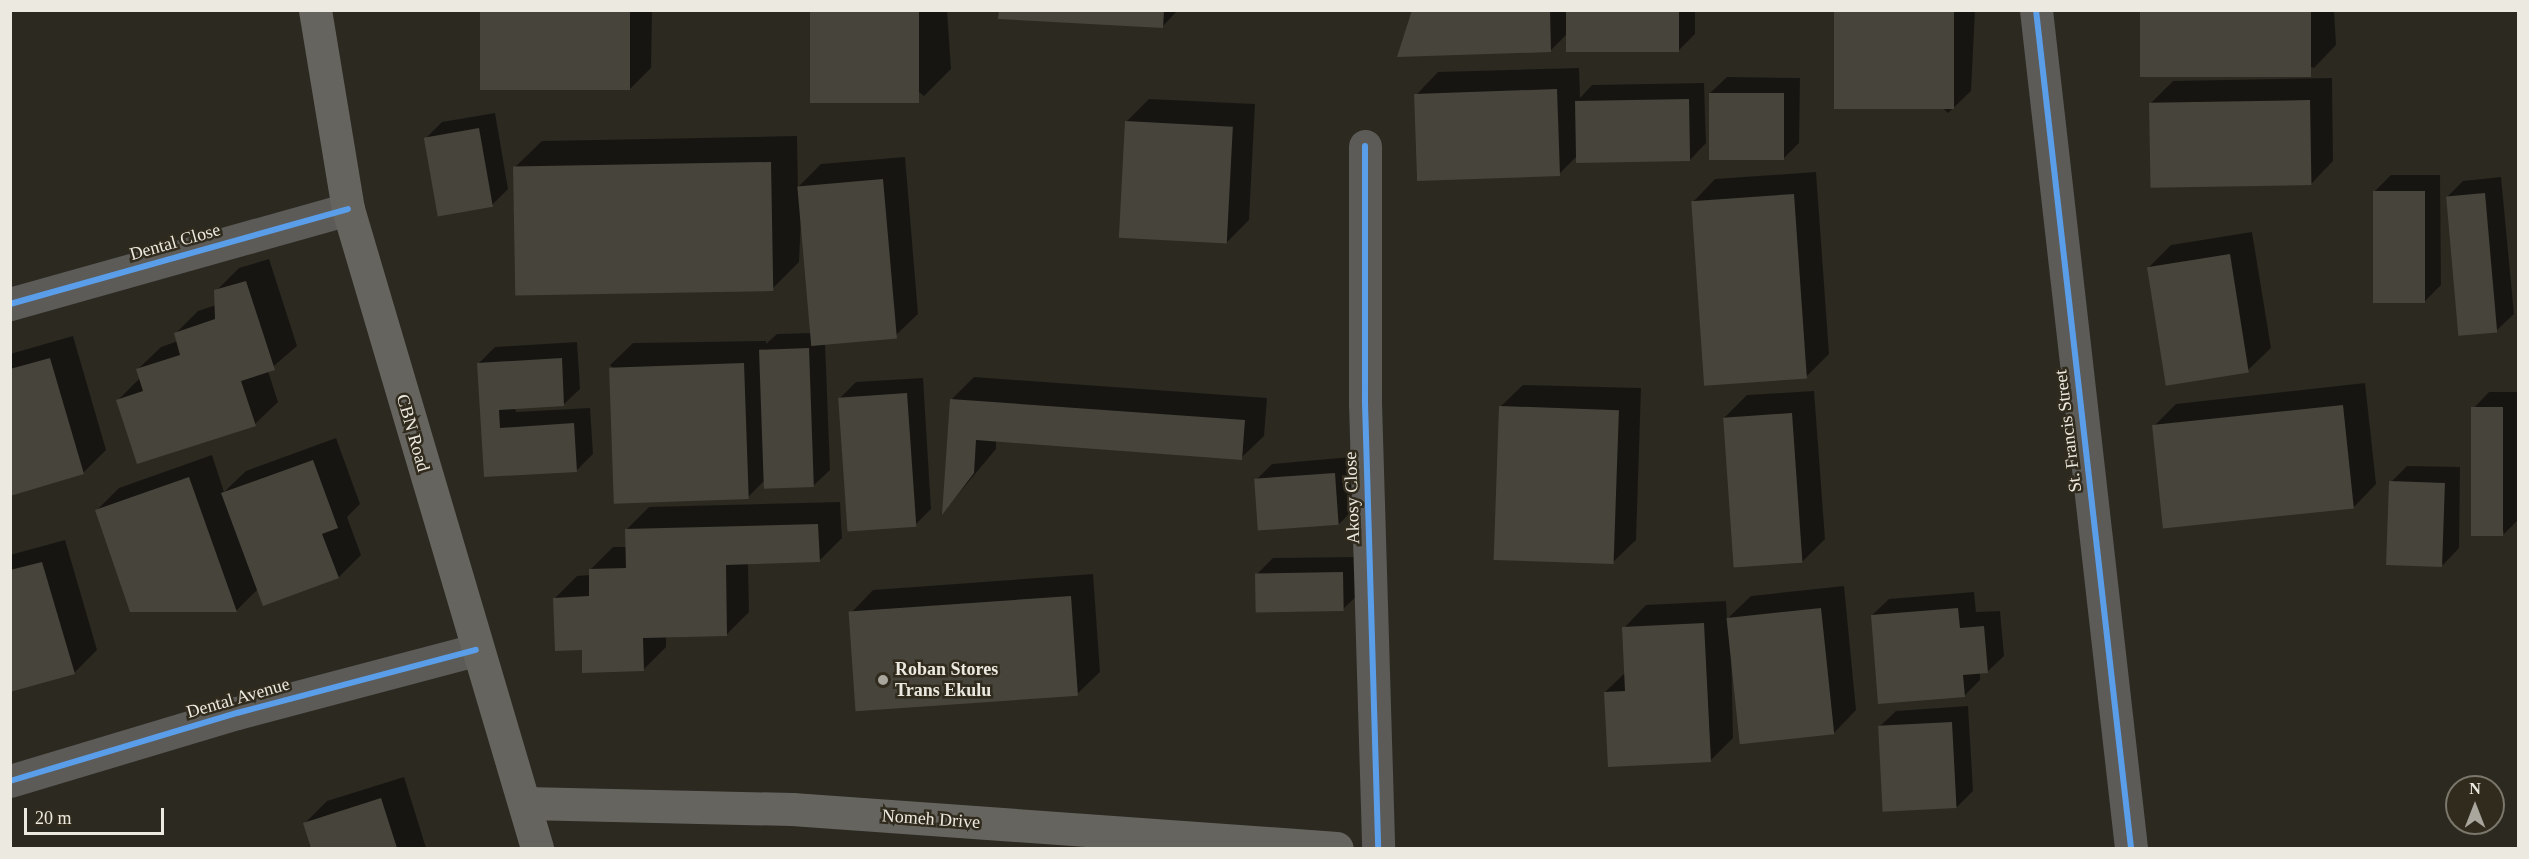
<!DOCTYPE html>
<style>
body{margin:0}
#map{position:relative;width:2529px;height:859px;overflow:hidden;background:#2c2921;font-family:"Times New Roman",serif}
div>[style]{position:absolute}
.shadow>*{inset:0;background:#0007}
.building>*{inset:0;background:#47443b;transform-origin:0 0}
.minor>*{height:33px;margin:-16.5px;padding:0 16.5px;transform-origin:16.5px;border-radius:16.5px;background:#5c5b58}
.major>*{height:33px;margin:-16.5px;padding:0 16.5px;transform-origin:16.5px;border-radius:16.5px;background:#66645f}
.cycleway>*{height:6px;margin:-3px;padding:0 3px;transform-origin:3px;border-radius:3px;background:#5a9eea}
.dots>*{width:16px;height:16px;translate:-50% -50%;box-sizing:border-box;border:3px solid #302b1d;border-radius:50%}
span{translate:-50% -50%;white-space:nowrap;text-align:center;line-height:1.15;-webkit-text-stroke:5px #302b1d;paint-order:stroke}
.street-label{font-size:18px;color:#ece9e0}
.poi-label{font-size:18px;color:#ece9e0;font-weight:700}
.left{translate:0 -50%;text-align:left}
.frame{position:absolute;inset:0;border:12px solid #ece9e0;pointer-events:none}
.north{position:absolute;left:2445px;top:775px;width:60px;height:60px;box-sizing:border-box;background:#302b1d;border:2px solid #7b776b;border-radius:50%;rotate:0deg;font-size:16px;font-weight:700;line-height:24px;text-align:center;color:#ece9e0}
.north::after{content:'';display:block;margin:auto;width:21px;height:27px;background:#a9a69d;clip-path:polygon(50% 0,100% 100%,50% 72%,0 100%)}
.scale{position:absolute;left:24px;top:808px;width:140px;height:27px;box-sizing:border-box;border:3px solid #ece9e0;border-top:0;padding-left:8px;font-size:18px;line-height:21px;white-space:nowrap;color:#ece9e0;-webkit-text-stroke:4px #302b1d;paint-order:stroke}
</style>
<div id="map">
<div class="shadow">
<i style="clip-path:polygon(482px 10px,652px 10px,651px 68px,629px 90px)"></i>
<i style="clip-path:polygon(812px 10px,947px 10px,951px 69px,924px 96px)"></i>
<i style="clip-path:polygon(1000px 10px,1178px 10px,1163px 26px)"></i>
<i style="clip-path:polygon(1414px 10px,1695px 10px,1695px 34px,1679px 50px,1568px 33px,1550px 51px)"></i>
<i style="clip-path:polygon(1836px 10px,1975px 10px,1971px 91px,1948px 113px)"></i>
<i style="clip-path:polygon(2142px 10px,2334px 10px,2336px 45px,2314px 68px)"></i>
<i style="clip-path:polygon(1579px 68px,1580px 98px,1592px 85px,1704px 83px,1706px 143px,1690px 160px,1577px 156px,1559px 174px,1416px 95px,1438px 72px)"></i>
<i style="clip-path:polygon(1727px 77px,1800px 78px,1799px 143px,1783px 159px,1710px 93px)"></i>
<i style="clip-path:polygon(2332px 78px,2333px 161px,2311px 184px,2150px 104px,2173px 81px)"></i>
<i style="clip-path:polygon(1149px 99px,1255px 104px,1249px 220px,1227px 242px,1126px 122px)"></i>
<i style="clip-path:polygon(495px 113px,508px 189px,492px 205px,426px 138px,442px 122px)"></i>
<i style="clip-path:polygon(797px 136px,798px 187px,821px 164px,905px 157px,918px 314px,895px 336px,825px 342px,830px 470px,813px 486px,766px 479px,747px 498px,610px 365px,633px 343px,766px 341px,766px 344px,777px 334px,811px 333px,801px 217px,799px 262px,772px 289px,514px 168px,542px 141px)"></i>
<i style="clip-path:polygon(1816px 172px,1829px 354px,1807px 376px,1693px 202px,1715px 179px)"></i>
<i style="clip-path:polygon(2391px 175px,2440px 175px,2441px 285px,2425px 301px,2375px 191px)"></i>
<i style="clip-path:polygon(2501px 177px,2514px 314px,2497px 330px,2447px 197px,2463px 181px)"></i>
<i style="clip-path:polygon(2252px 232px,2271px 348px,2248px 370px,2149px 267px,2171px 245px)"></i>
<i style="clip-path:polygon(269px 259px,297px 346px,268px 371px,278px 402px,255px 424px,118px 400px,141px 377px,138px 369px,161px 347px,178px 341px,175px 334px,198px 311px,216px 305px,216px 291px,239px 268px)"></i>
<i style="clip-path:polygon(73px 336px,106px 450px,83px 473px,10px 494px,10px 354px)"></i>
<i style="clip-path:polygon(577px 342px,580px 389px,563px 405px,515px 408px,516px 412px,590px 408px,593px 454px,576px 471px,485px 476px,479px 363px,495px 347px)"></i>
<i style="clip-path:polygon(974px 377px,1267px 398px,1264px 436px,1241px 458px,996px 440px,996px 449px,944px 511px,952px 399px)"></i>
<i style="clip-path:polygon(923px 378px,931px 509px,915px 525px,839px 399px,856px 382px)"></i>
<i style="clip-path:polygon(2365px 383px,2376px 484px,2354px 507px,2154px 426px,2176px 404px)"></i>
<i style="clip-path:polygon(1523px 385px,1641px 388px,1636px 540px,1613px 562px,1500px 407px)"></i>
<i style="clip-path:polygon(1814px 391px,1825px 539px,1802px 562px,1724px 418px,1747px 395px)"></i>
<i style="clip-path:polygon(2489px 392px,2518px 392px,2518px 520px,2504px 534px,2473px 409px)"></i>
<i style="clip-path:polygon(336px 438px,360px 504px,347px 517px,361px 555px,339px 577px,258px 589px,236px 611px,97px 510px,119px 488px,212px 455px,224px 492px,246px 471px)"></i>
<i style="clip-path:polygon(1351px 457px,1355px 508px,1339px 524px,1256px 480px,1272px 464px)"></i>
<i style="clip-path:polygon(2407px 466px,2460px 467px,2459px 548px,2443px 565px,2391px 482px)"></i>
<i style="clip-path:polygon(840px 502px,842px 538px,819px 561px,748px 563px,749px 612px,727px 634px,666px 636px,666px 647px,643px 670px,583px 649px,555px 598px,577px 576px,590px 575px,590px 570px,613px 547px,627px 547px,626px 530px,649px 507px)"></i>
<i style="clip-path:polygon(65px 540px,97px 650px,74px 673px,10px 690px,10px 555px)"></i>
<i style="clip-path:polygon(1359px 557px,1360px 593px,1343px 609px,1257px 574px,1273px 558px)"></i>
<i style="clip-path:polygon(1093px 574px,1100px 672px,1077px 694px,851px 613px,873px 590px)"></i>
<i style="clip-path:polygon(1844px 586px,1856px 710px,1834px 733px,1731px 646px,1733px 738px,1710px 761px,1605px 692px,1626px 672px,1624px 628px,1646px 605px,1726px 601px,1727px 619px,1751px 596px)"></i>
<i style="clip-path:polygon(1974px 592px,1976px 612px,2000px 611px,2004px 656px,1987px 672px,1980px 672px,1980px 680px,1964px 696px,1872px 615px,1889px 599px)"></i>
<i style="clip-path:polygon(1968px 706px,1973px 791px,1957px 807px,1879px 727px,1896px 711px)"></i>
<i style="clip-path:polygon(404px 777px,426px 848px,313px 848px,305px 823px,327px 801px)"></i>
</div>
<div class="building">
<i style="left:480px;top:10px;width:150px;height:80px"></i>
<i style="left:810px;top:10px;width:109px;height:93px"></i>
<i style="clip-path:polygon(999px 10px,1164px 10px,1163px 28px,998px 19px)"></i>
<i style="clip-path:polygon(1412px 10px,1550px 10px,1551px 52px,1397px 57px)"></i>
<i style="left:1566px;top:10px;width:113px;height:42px"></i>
<i style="left:1834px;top:10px;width:120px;height:99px"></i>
<i style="left:2140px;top:10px;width:171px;height:67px"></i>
<i style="left:1557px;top:89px;width:87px;height:143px;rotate:88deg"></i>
<i style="left:1709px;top:93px;width:75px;height:67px"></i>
<i style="left:1689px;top:99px;width:62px;height:114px;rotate:89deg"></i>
<i style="left:2310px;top:100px;width:85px;height:161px;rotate:89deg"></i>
<i style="left:1125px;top:121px;width:108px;height:117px;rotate:3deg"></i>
<i style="left:479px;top:128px;width:80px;height:56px;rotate:80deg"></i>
<i style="left:771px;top:162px;width:129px;height:258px;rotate:89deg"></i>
<i style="left:883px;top:179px;width:160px;height:86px;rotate:85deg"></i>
<i style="left:2373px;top:191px;width:52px;height:112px"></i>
<i style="left:2485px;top:193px;width:140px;height:39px;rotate:85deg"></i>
<i style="left:1794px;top:194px;width:185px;height:103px;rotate:86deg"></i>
<i style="left:2230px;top:254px;width:120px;height:84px;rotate:81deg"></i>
<i style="clip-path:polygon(246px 281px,275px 370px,241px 381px,256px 426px,137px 464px,116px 400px,143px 391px,136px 369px,180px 355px,174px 333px,215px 319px,214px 290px)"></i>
<i style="left:809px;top:348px;width:139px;height:50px;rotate:88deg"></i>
<i style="clip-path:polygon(50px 358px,84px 474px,10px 496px,10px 369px)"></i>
<i style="clip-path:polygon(562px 358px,564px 406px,499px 410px,500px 428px,574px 423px,577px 472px,484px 477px,477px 363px)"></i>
<i style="left:744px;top:363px;width:136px;height:135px;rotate:88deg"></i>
<i style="left:907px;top:393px;width:134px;height:69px;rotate:86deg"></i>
<i style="clip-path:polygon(950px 399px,1245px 420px,1242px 460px,976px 440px,974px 473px,942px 515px)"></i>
<i style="left:2343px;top:405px;width:104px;height:192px;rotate:84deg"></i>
<i style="left:1499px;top:406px;width:120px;height:154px;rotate:2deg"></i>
<i style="left:2503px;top:407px;width:129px;height:32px;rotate:90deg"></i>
<i style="left:1792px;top:413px;width:150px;height:69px;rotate:86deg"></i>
<i style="clip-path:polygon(313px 460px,338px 528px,322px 534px,339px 578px,263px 606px,221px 493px)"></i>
<i style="left:1335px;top:473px;width:52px;height:81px;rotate:86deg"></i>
<i style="clip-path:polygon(189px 477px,237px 612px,130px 612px,95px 510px)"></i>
<i style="left:2389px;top:481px;width:56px;height:84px;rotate:2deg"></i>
<i style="clip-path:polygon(818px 524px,820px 562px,726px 565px,727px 636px,643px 638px,644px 671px,582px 673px,582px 650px,555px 651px,553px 598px,589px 596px,589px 569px,626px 568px,625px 529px)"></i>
<i style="clip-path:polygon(42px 562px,75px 674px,10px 692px,10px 570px)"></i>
<i style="left:1343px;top:572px;width:39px;height:88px;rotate:89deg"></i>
<i style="left:1071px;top:596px;width:100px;height:223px;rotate:86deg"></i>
<i style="left:1821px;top:608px;width:127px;height:95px;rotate:84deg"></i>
<i style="clip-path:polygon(1958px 608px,1960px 628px,1984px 626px,1988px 673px,1963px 675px,1965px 697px,1878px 704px,1871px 615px)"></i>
<i style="clip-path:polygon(1704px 623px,1711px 762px,1608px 767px,1604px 692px,1625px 691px,1622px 627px)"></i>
<i style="left:1952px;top:722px;width:86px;height:74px;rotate:87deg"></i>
<i style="clip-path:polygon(381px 798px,397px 848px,311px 848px,303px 823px)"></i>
</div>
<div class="minor">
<i style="left:2036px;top:10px;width:843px;rotate:83.53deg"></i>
<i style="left:1365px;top:146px;width:257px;rotate:90deg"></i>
<i style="left:1365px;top:403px;width:445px;rotate:88.3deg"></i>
<i style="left:10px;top:304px;width:351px;rotate:-15.7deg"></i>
<i style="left:10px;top:781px;width:237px;rotate:-16.7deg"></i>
<i style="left:237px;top:713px;width:247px;rotate:-14.8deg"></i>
</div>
<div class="major">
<i style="left:315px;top:10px;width:202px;rotate:80.6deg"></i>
<i style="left:348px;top:209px;width:666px;rotate:73.52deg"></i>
<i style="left:525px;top:803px;width:267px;rotate:1.3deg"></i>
<i style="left:792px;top:809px;width:546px;rotate:4.09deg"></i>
</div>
<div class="cycleway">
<i style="left:2036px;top:10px;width:843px;rotate:83.53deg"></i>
<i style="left:1365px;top:146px;width:257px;rotate:90deg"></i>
<i style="left:1365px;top:403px;width:445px;rotate:88.3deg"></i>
<i style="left:10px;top:304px;width:351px;rotate:-15.7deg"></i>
<i style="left:10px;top:781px;width:237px;rotate:-16.7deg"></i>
<i style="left:237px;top:713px;width:247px;rotate:-14.8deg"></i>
</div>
<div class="dots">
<i style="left:883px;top:680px;background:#a9a69d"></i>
</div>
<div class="street-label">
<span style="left:175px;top:242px;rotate:-16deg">Dental Close</span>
<span style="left:2068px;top:431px;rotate:-97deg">St. Francis Street</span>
<span style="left:413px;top:433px;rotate:74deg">CBN Road</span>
<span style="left:1352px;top:498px;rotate:-92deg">Akosy Close</span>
<span style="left:238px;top:698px;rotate:-16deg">Dental Avenue</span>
<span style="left:931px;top:819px;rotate:4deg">Nomeh Drive</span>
</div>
<div class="poi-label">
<span class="left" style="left:895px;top:680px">Roban Stores<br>Trans Ekulu</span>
</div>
<div class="frame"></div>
<div class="north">N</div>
<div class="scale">20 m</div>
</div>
